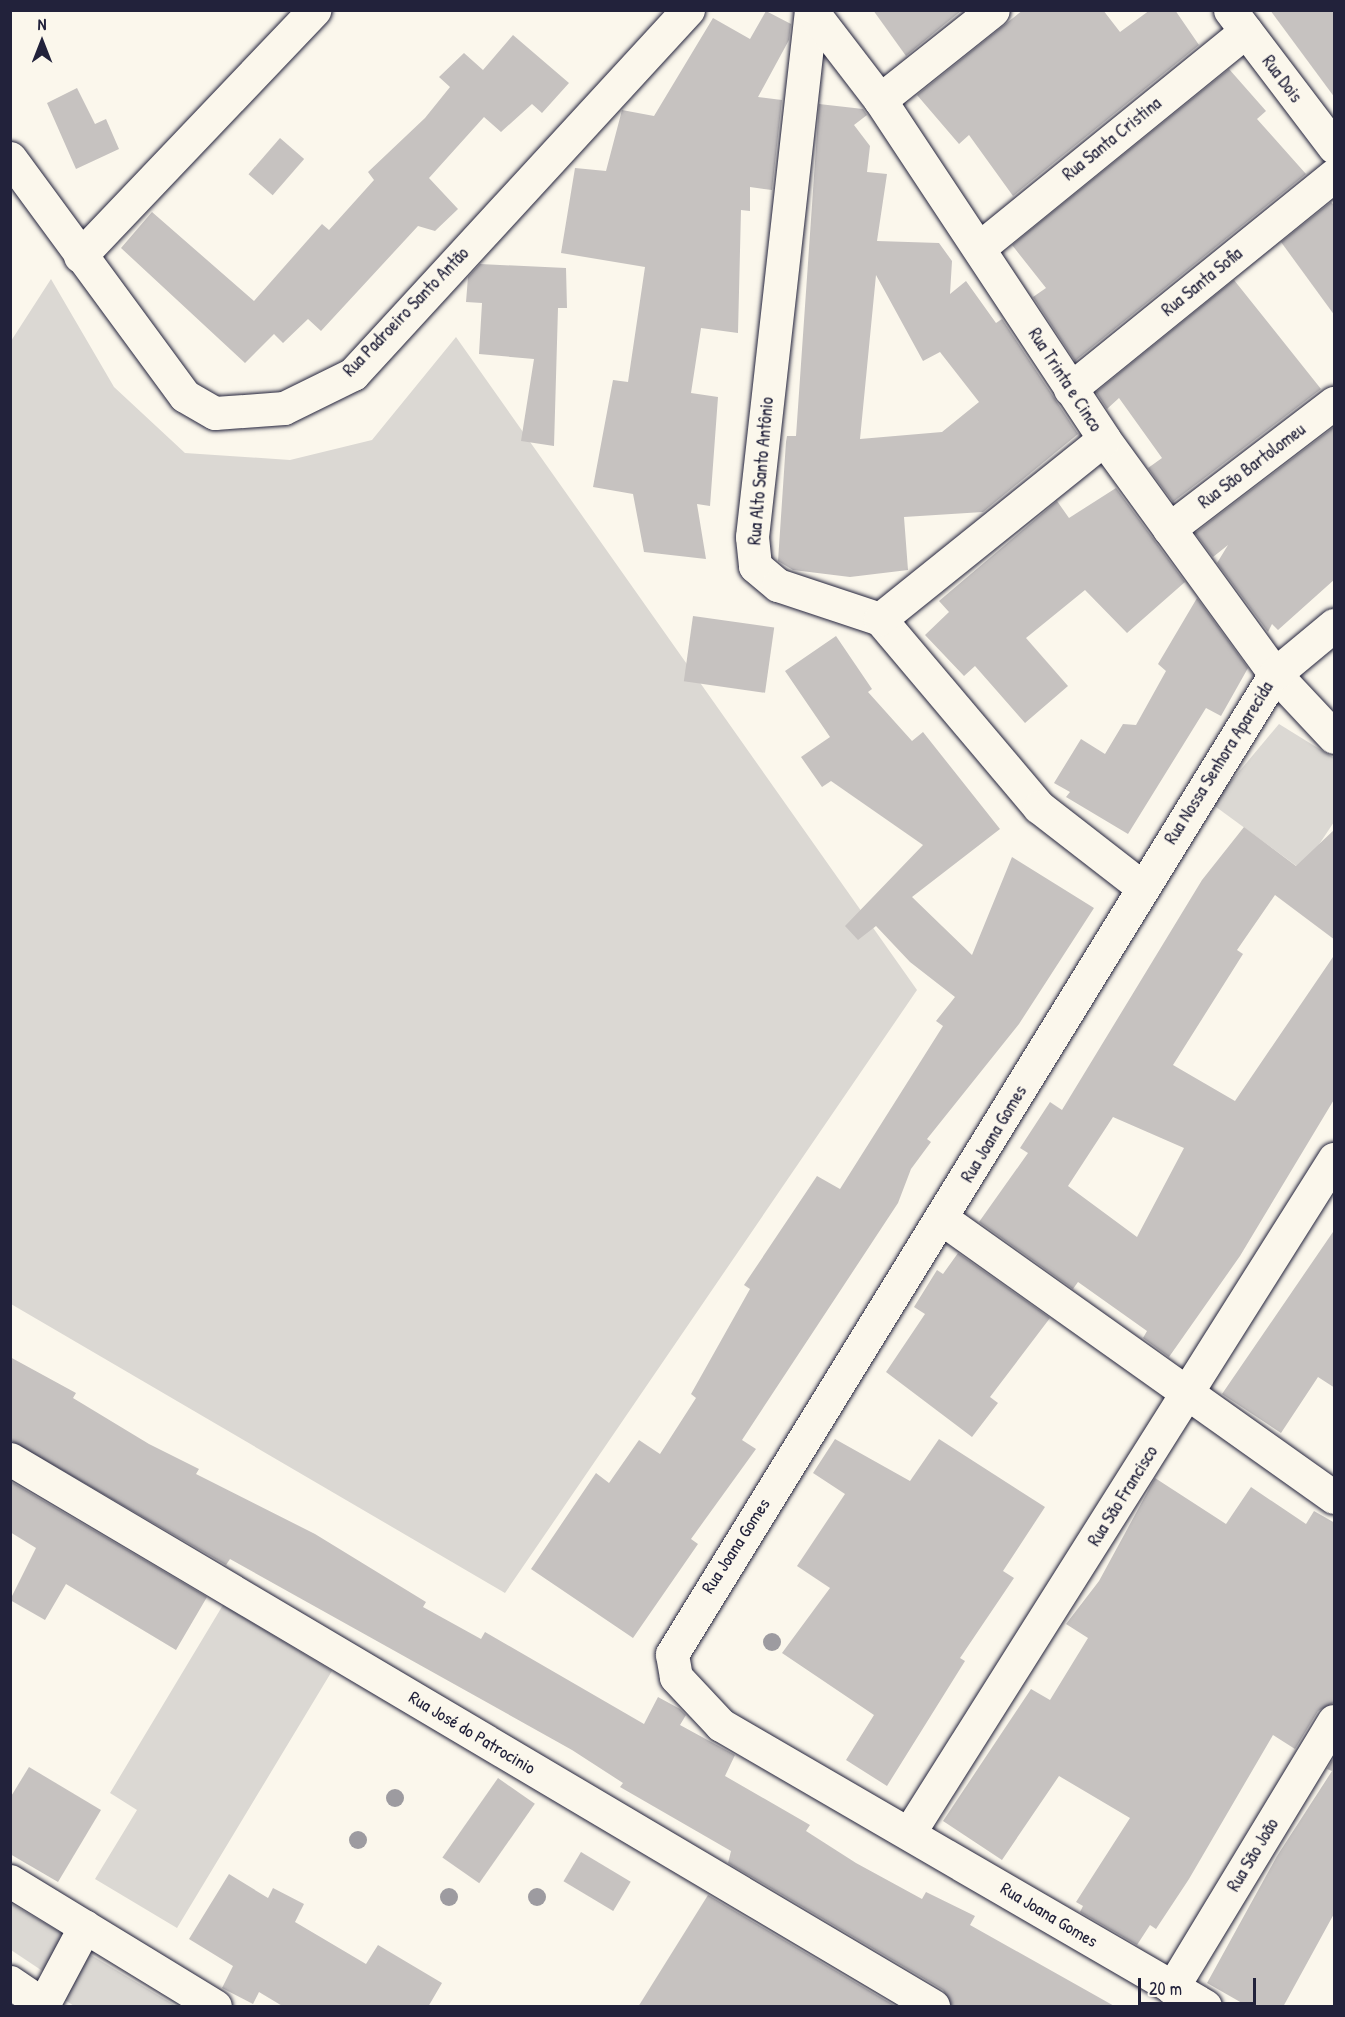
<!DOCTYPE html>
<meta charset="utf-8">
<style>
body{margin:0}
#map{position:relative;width:1345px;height:2017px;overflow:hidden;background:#fbf7ec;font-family:"Patrick Hand",sans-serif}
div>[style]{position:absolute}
.green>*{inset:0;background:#dbd8d3}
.building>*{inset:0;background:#c6c2c0;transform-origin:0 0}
.roads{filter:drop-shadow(0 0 2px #22223b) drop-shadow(0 0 2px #22223b)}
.street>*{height:33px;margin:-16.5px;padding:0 16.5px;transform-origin:16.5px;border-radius:16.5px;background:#fbf7ec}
.secondary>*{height:33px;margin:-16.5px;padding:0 16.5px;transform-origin:16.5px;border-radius:16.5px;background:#fbf7ec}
.trees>*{width:18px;height:18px;margin:-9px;border-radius:50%;background:#9d9ba0}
span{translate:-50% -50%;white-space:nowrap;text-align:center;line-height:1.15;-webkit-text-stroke:5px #fbf7ec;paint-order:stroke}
.street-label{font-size:18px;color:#22223b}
.frame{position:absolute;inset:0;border:12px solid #22223b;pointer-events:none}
.north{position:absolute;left:12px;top:12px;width:60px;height:60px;-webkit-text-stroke:4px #fbf7ec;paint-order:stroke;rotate:0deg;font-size:16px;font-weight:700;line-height:24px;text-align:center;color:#22223b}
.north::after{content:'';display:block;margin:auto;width:21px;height:27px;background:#22223b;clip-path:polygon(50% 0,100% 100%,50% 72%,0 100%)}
.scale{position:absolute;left:1138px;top:1978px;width:118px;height:27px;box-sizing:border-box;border:3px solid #22223b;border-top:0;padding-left:8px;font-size:18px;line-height:21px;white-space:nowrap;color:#22223b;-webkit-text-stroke:4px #fbf7ec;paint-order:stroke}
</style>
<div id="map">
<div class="green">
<i style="clip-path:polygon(51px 279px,114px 387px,185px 453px,290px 460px,372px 440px,456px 337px,917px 990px,505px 1593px,11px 1304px,11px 341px)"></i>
<i style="clip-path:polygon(1279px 724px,1334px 758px,1334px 822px,1302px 870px,1212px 804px)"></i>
<i style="clip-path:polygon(223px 1605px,332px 1671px,177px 1928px,95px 1879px,137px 1810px,110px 1793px)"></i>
<i style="clip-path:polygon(10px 1903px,67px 1936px,47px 1974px,11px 1950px)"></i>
<i style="clip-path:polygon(86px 1952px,176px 2006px,74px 2006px,59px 1996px)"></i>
</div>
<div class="building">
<i style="clip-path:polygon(873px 10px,962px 10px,906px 56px)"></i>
<i style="clip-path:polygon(1023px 10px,1103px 10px,1120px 32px,1150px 10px,1175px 10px,1199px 45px,1013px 196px,969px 135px,959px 144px,917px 95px)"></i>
<i style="clip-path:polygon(1270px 10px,1335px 10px,1335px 98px)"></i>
<i style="clip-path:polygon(766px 11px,791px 24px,789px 40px,758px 97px,782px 100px,772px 190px,750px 187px,750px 211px,741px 210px,738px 333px,701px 328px,691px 393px,718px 397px,710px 506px,697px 504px,706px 559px,644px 552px,633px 494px,593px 487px,613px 380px,628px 382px,645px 267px,561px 253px,575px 168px,606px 171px,622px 110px,654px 116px,713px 18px,750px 39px)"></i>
<i style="clip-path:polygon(513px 35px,569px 83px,542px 113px,532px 104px,501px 132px,484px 117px,429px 178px,458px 209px,435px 231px,418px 226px,321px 331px,308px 319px,283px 343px,274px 334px,245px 363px,121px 248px,152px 212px,254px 301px,322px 224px,329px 230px,374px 180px,368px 172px,425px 118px,450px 87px,439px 77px,464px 53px,483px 70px)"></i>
<i style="clip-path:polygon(1229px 69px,1266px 111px,1257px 119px,1306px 174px,1075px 361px,1033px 297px,1046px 288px,1012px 245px)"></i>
<i style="clip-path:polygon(77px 88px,95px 124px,106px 119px,119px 149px,76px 169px,47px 103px)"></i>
<i style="clip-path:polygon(evenodd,819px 104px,863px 109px,867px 115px,854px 125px,870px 146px,867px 172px,887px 174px,877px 241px,939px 243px,952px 261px,950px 294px,966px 281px,996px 323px,1002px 319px,1078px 434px,983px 512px,904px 517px,908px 570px,850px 577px,793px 570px,778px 561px,786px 442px,787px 436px,796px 436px,819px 104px,876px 275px,923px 361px,940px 352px,979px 402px,942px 432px,860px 439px,876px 275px)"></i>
<i style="left:280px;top:138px;width:32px;height:48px;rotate:41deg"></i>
<i style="clip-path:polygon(1331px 202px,1335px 206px,1335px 316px,1281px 242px)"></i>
<i style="clip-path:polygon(480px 264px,566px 268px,567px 308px,558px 308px,554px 446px,521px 441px,534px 359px,479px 354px,482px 303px,466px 302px,468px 277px)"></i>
<i style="clip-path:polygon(1234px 280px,1321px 389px,1173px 502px,1148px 468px,1162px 458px,1119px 398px,1107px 409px,1096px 392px)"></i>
<i style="clip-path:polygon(1335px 426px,1335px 579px,1278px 630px,1272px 624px,1268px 632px,1217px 563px,1228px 545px,1213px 557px,1195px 533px)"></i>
<i style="clip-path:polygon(1116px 488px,1185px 582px,1127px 633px,1085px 590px,1026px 638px,1068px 686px,1025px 723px,975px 666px,964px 676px,925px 635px,949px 612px,939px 601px,1057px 501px,1069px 518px)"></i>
<i style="clip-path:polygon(1197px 598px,1248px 668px,1221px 716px,1206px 708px,1128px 834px,1066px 797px,1070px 792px,1054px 783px,1081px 739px,1105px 754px,1123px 724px,1136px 725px,1166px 671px,1158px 664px)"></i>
<i style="left:693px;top:616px;width:82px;height:66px;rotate:8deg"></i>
<i style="clip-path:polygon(836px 636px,872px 689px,868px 692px,912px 741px,923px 732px,1000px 829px,912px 897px,972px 955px,1012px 857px,1094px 908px,1019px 1024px,927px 1139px,931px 1142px,911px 1169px,898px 1203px,742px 1440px,756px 1449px,691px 1539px,698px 1544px,633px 1638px,531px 1569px,596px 1473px,609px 1483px,639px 1440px,660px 1454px,696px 1398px,691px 1394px,750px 1289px,744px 1285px,817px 1176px,840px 1189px,943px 1026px,936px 1021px,955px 997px,910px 962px,876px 926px,858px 940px,845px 926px,923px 845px,831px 781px,822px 787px,801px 757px,830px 737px,785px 671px)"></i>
<i style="clip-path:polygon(evenodd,1244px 827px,1296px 866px,1335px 829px,1335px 940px,1275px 895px,1237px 950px,1243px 954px,1173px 1065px,1235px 1101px,1335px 954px,1335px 1098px,1240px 1256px,1169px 1357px,1143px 1338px,1147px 1331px,1078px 1282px,1073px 1289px,979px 1222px,1028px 1153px,1020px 1148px,1050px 1102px,1062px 1110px,1202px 880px,1244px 827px,1113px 1117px,1184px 1148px,1137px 1237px,1068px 1186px,1113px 1117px)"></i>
<i style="clip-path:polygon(1335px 1229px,1335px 1388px,1318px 1377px,1281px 1433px,1222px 1394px)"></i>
<i style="clip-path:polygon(958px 1253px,1050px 1318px,990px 1397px,998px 1403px,972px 1437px,886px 1372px,925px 1314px,914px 1307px,937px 1270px,943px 1274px)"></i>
<i style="clip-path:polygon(10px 1357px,76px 1393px,73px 1398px,149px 1444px,199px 1469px,196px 1474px,315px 1534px,426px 1602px,423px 1607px,481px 1639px,485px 1632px,644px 1724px,658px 1697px,680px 1709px,686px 1715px,680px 1725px,735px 1755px,725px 1776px,810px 1825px,806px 1831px,856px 1863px,922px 1899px,926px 1892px,975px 1916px,970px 1925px,1116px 2007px,952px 2007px,943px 1990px,728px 1863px,731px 1851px,620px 1787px,623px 1783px,572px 1750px,230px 1559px,226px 1565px,10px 1440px)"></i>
<i style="clip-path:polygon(835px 1439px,910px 1481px,939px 1439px,1045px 1507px,1003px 1571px,1014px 1578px,960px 1658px,965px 1661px,887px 1786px,846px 1760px,874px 1715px,782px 1653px,830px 1588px,797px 1566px,845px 1494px,813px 1473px)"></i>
<i style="clip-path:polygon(1155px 1478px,1226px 1524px,1251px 1487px,1306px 1524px,1314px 1511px,1335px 1523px,1335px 1702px,1318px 1711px,1295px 1749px,1273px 1735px,1189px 1879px,1156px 1929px,1150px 1925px,1137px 1945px,1080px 1912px,1083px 1906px,1076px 1902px,1130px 1818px,1059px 1776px,1002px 1860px,943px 1821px,1031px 1689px,1050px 1700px,1088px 1638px,1066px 1624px,1099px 1581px)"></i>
<i style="clip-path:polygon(10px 1481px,207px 1597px,176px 1650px,66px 1584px,45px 1620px,10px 1600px,36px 1548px,10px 1532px)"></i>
<i style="clip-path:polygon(1335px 1756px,1335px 1912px,1283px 2007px,1249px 2007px,1207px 1983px,1277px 1856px,1332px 1771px,1327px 1769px)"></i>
<i style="clip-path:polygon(29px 1767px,101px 1810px,58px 1882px,10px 1854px,10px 1798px)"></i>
<i style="left:498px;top:1778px;width:45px;height:97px;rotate:35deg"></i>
<i style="left:581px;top:1852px;width:58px;height:34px;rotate:31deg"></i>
<i style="clip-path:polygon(229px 1874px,268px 1898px,273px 1888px,304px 1904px,295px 1922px,366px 1964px,378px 1945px,442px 1983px,428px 2007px,284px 2007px,259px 1992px,253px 2004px,222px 1988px,233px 1966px,189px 1939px)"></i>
<i style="clip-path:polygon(708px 1895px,897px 2007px,638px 2007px)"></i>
</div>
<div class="roads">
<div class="street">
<i style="left:811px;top:10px;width:530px;rotate:96.39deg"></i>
<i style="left:752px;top:537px;width:29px;rotate:84deg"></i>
<i style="left:755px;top:566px;width:30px;rotate:40deg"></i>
<i style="left:778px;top:585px;width:108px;rotate:18.4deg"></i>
<i style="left:880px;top:619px;width:246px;rotate:49.8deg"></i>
<i style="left:1039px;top:807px;width:129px;rotate:37.8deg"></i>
<i style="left:811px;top:10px;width:113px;rotate:52.5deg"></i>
<i style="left:880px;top:100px;width:406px;rotate:56.5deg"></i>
<i style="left:1104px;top:439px;width:291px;rotate:54deg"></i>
<i style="left:1275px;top:674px;width:86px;rotate:46.9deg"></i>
<i style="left:880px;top:100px;width:144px;rotate:-38.5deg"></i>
<i style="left:979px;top:248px;width:344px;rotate:-39.1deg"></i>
<i style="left:80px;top:256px;width:340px;rotate:-46.4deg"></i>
<i style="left:1070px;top:389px;width:340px;rotate:-39deg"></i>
<i style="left:1169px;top:529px;width:208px;rotate:-37.4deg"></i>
<i style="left:880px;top:619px;width:287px;rotate:-38.8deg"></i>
<i style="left:944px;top:1220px;width:478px;rotate:35.4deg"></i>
<i style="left:10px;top:1459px;width:1073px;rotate:30.65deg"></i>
<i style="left:909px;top:1833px;width:797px;rotate:-57.77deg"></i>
<i style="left:1172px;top:1988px;width:312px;rotate:-58.8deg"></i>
<i style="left:1205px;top:2006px;width:560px;rotate:-149.86deg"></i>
<i style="left:721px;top:1725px;width:66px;rotate:-133.2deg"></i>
<i style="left:676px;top:1677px;width:23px;rotate:-100deg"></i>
<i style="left:672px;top:1654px;width:1151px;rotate:-58.4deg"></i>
<i style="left:1275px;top:674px;width:77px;rotate:-39.7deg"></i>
</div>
<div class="secondary">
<i style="left:1230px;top:10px;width:172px;rotate:52.8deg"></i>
<i style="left:10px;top:158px;width:295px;rotate:53.7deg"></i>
<i style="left:185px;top:396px;width:34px;rotate:30deg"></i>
<i style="left:215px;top:413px;width:69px;rotate:-4.1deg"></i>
<i style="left:284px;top:408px;width:77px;rotate:-26.2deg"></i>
<i style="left:353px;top:374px;width:495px;rotate:-47.4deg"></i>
<i style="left:10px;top:1881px;width:240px;rotate:31.4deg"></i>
<i style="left:10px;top:1982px;width:42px;rotate:34.4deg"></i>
<i style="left:43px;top:2005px;width:89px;rotate:-62deg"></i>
</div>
</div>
<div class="trees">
<i style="left:772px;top:1642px"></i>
<i style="left:395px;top:1798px"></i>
<i style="left:358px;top:1840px"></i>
<i style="left:449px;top:1897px"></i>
<i style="left:537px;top:1897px"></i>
</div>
<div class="street-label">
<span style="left:1282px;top:79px;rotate:53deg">Rua Dois</span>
<span style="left:1112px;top:139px;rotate:-39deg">Rua Santa Cristina</span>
<span style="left:1202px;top:282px;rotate:-39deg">Rua Santa Sofia</span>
<span style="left:406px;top:312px;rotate:-46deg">Rua Padroeiro Santo Antão</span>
<span style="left:1065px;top:380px;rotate:57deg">Rua Trinta e Cinco</span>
<span style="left:1252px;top:466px;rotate:-37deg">Rua São Bartolomeu</span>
<span style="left:761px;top:471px;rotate:-85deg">Rua Alto Santo Antônio</span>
<span style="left:1219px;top:763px;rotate:-58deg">Rua Nossa Senhora Aparecida</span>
<span style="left:994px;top:1134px;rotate:-59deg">Rua Joana Gomes</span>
<span style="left:1123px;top:1496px;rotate:-58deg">Rua São Francisco</span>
<span style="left:736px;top:1546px;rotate:-57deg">Rua Joana Gomes</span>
<span style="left:472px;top:1733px;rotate:31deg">Rua José do Patrocinio</span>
<span style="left:1253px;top:1855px;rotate:-59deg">Rua São João</span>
<span style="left:1049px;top:1915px;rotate:31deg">Rua Joana Gomes</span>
</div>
<div class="frame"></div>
<div class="north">N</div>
<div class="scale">20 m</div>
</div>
